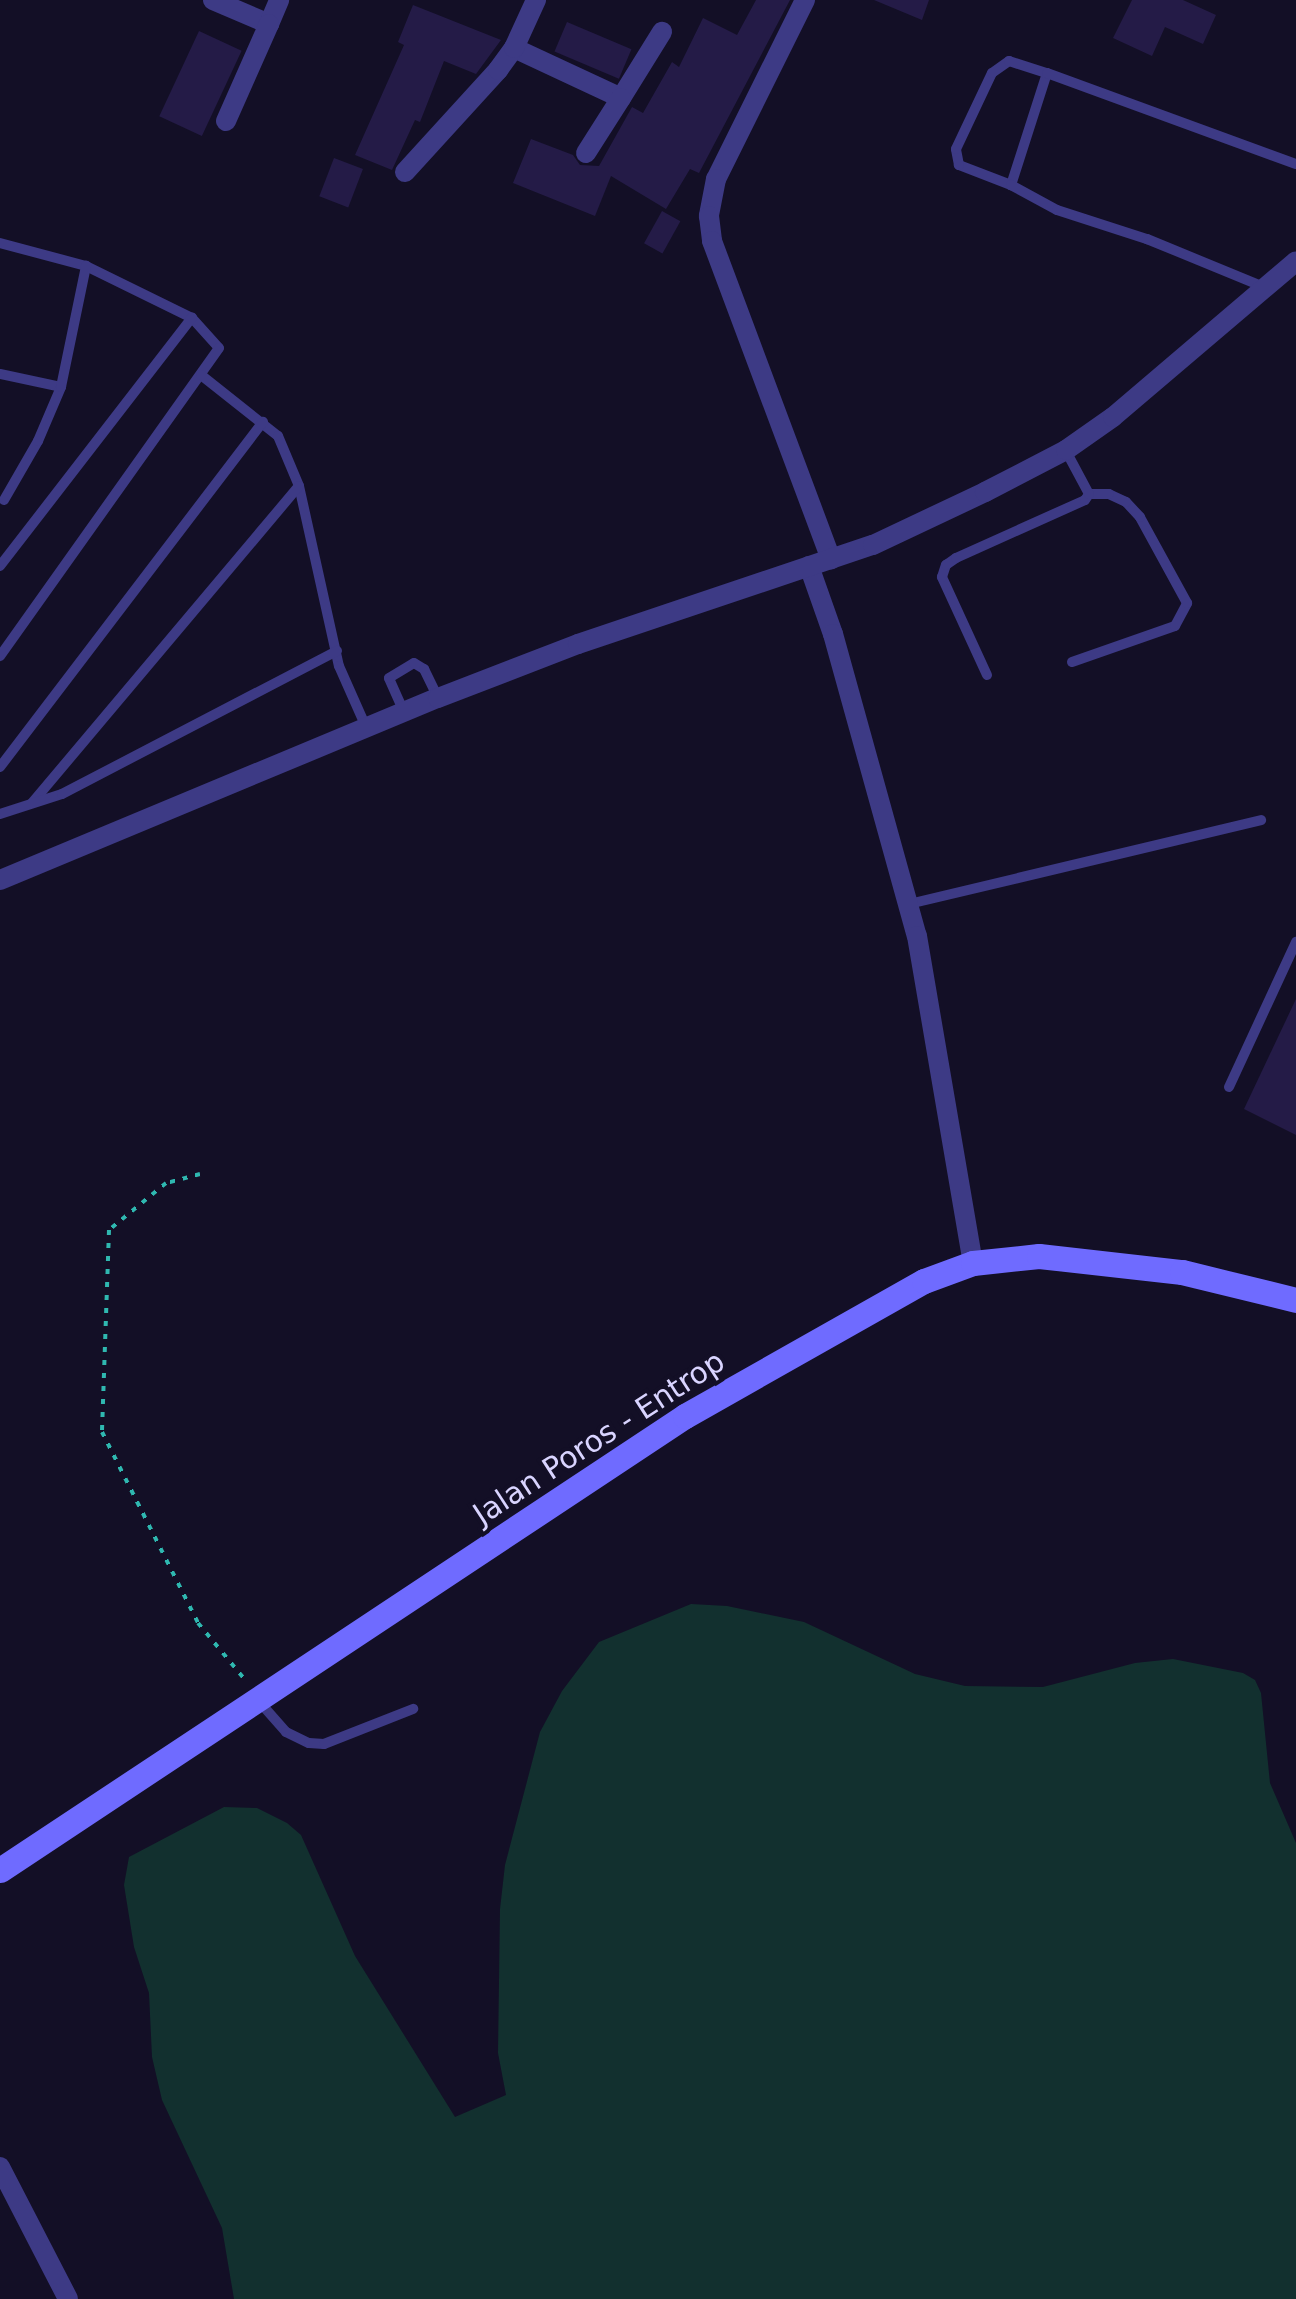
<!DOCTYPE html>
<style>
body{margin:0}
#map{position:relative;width:1296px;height:2299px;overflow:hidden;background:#130f26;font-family:"DejaVu Sans",sans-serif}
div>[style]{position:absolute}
.green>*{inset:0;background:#12302f}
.building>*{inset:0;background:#241b47;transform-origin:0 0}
.path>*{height:4px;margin-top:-2px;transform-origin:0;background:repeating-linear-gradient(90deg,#2fb8b0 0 5px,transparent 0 13px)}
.lane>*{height:10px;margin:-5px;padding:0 5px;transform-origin:5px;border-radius:5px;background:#3d3a85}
.street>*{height:20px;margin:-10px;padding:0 10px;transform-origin:10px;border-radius:10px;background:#3d3a85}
.secondary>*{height:25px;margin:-12.5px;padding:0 12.5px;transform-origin:12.5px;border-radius:12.5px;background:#6f6bff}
span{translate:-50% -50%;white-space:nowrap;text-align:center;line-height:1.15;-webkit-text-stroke:8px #130f26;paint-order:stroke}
.street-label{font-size:30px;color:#d9d4ff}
</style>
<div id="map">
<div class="green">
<i style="clip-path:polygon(691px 1604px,727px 1606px,804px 1622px,915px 1674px,965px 1686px,1043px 1687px,1135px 1663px,1173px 1659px,1243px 1673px,1255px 1680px,1261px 1693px,1270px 1783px,1296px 1843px,1296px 2299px,234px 2299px,222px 2228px,162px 2100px,152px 2057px,149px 1993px,134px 1947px,124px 1885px,129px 1857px,224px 1807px,257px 1808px,287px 1823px,301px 1835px,355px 1956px,455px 2117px,506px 2095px,498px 2053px,500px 1909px,505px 1865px,540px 1732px,562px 1691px,599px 1642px)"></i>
</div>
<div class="building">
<i style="clip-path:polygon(756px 0,790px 0,699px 173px,690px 169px,666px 209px,611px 176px,595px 216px,513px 183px,531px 139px,573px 155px,580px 165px,599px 166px,632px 107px,643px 113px,672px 62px,679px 67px,703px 18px,737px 35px)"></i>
<i style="clip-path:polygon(874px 0,929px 0,922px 20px)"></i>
<i style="clip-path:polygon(1132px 0,1183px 0,1216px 15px,1203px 44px,1165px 27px,1152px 56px,1113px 38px)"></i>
<i style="clip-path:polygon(413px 5px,501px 40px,476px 74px,444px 61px,420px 122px,415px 120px,392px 170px,355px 155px,404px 45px,398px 42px)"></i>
<i style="left:567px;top:22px;width:70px;height:32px;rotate:23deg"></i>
<i style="left:199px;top:31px;width:47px;height:94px;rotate:25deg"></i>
<i style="left:334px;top:158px;width:31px;height:41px;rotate:21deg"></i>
<i style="left:662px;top:211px;width:21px;height:37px;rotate:29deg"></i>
<i style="clip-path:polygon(1296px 999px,1296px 1135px,1244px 1109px)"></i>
</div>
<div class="path">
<i style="left:200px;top:1174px;width:35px;rotate:165deg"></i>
<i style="left:166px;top:1183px;width:74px;rotate:140.5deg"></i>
<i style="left:109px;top:1230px;width:202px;rotate:92deg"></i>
<i style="left:102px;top:1432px;width:214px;rotate:63.3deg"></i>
<i style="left:198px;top:1623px;width:75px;rotate:50.4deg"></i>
</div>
<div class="lane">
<i style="left:1047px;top:73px;width:118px;rotate:107.8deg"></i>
<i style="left:1011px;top:185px;width:56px;rotate:-159deg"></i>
<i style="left:959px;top:165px;width:16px;rotate:-101deg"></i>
<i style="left:956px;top:149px;width:84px;rotate:-64.7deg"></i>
<i style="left:992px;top:73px;width:21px;rotate:-35deg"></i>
<i style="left:1009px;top:61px;width:40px;rotate:18deg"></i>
<i style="left:1047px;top:73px;width:265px;rotate:20.1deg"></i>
<i style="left:1011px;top:185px;width:52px;rotate:28.5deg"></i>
<i style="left:1057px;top:210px;width:95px;rotate:17.9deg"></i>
<i style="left:1147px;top:239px;width:126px;rotate:22.3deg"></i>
<i style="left:0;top:243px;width:89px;rotate:15deg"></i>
<i style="left:86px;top:266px;width:118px;rotate:26.1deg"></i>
<i style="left:192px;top:318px;width:40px;rotate:48deg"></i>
<i style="left:219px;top:348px;width:378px;rotate:125.4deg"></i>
<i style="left:0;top:374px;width:62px;rotate:12deg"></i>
<i style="left:201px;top:375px;width:98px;rotate:38.4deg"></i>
<i style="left:278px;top:436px;width:54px;rotate:67.2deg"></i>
<i style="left:299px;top:486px;width:184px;rotate:77.5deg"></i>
<i style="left:339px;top:666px;width:67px;rotate:66.1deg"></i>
<i style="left:4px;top:500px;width:68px;rotate:-60deg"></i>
<i style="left:38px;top:441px;width:59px;rotate:-66.9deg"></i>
<i style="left:61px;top:387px;width:124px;rotate:-78.3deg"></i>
<i style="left:0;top:566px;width:314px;rotate:-52.3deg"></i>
<i style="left:1072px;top:662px;width:109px;rotate:-19.3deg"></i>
<i style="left:1175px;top:626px;width:26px;rotate:-62deg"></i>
<i style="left:1187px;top:603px;width:98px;rotate:-118.7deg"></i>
<i style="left:1140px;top:517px;width:21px;rotate:-133deg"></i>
<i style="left:1126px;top:502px;width:19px;rotate:-155deg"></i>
<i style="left:1109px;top:494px;width:20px;rotate:180deg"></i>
<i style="left:987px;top:675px;width:108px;rotate:-114.7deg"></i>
<i style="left:942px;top:577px;width:13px;rotate:-72deg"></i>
<i style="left:946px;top:565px;width:12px;rotate:-35deg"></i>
<i style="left:956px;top:558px;width:141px;rotate:-24.2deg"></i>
<i style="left:1085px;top:500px;width:7px;rotate:-56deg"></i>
<i style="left:1089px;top:494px;width:49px;rotate:-118.1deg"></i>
<i style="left:404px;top:712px;width:37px;rotate:-114deg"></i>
<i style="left:389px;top:678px;width:29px;rotate:-31deg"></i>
<i style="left:414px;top:663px;width:12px;rotate:31deg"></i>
<i style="left:424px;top:669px;width:32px;rotate:64deg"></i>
<i style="left:0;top:767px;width:434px;rotate:-52.7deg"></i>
<i style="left:32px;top:803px;width:414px;rotate:-49.9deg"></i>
<i style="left:0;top:814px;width:65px;rotate:-17.9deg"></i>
<i style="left:62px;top:794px;width:310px;rotate:-27.5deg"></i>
<i style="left:909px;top:904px;width:362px;rotate:-13.4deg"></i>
<i style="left:1229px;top:1087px;width:160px;rotate:-65.2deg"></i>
<i style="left:257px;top:1699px;width:44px;rotate:48.7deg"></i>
<i style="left:286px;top:1732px;width:25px;rotate:26deg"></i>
<i style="left:309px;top:1743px;width:15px;rotate:4deg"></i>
<i style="left:324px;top:1744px;width:96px;rotate:-21.5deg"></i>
</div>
<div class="street">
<i style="left:213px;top:0;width:61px;rotate:23.2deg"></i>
<i style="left:269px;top:24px;width:26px;rotate:-67deg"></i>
<i style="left:805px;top:0;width:200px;rotate:116.4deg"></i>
<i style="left:716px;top:179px;width:38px;rotate:101deg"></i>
<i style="left:709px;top:216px;width:25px;rotate:83deg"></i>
<i style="left:712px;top:241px;width:340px;rotate:69.5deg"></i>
<i style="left:514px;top:48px;width:118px;rotate:25deg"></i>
<i style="left:621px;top:98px;width:78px;rotate:-58.2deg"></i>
<i style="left:226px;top:121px;width:106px;rotate:-66.1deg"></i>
<i style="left:586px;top:153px;width:65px;rotate:-57.5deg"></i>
<i style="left:405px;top:172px;width:138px;rotate:-47.6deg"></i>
<i style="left:498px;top:70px;width:27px;rotate:-54deg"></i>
<i style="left:514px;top:48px;width:53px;rotate:-65.4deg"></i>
<i style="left:809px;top:566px;width:72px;rotate:70.6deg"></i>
<i style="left:833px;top:634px;width:313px;rotate:74.5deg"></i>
<i style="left:917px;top:936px;width:332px;rotate:80.3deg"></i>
<i style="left:0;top:880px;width:474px;rotate:-22.6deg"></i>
<i style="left:438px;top:698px;width:150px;rotate:-21.1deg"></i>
<i style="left:578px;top:644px;width:311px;rotate:-18.6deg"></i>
<i style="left:873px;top:545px;width:124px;rotate:-25.3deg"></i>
<i style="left:985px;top:492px;width:91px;rotate:-27.4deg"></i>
<i style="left:1066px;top:450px;width:57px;rotate:-35.1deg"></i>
<i style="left:1113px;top:417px;width:240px;rotate:-40.4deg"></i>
<i style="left:0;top:2167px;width:148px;rotate:62.7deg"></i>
</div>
<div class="secondary">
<i style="left:0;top:1870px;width:822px;rotate:-33.54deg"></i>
<i style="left:685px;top:1416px;width:274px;rotate:-29.5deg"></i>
<i style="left:924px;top:1281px;width:52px;rotate:-20.2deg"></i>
<i style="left:973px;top:1263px;width:66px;rotate:-6.1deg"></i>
<i style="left:1039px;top:1256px;width:144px;rotate:6.4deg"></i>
<i style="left:1182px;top:1272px;width:117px;rotate:13.8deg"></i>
</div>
<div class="street-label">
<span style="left:599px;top:1438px;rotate:-33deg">Jalan Poros - Entrop</span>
</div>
</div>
